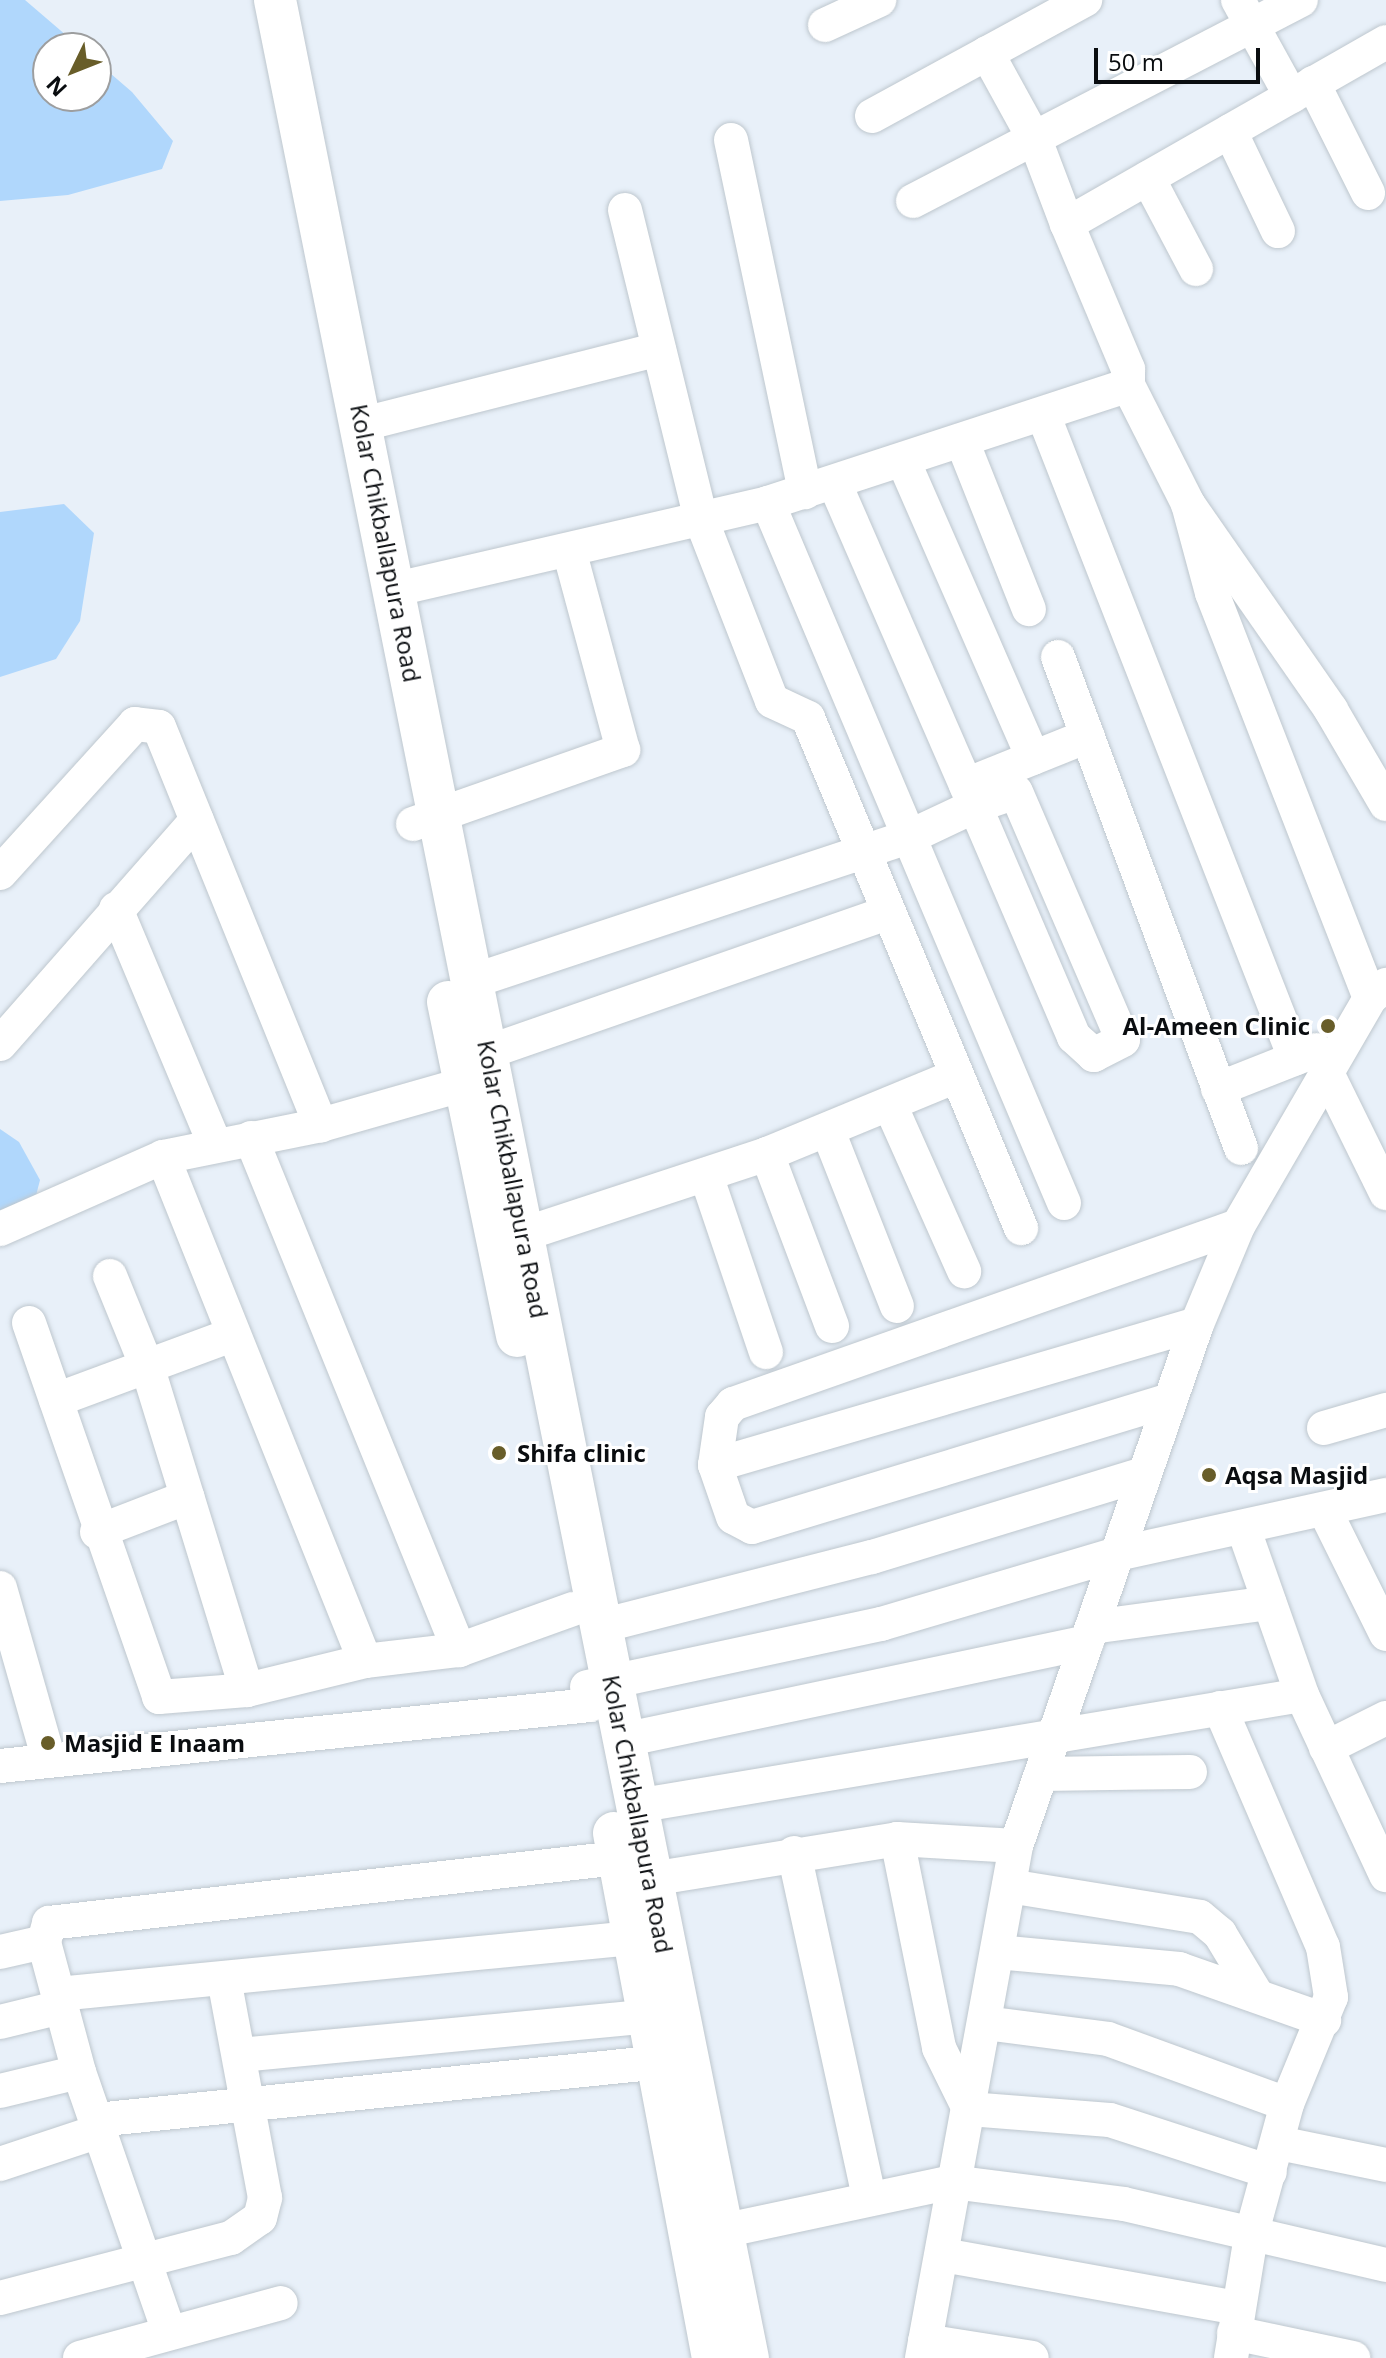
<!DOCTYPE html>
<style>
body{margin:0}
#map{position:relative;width:1386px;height:2358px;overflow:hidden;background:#e8f0f9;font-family:"Open Sans",sans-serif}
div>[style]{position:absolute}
.water>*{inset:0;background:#b0d7fc}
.roads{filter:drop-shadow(0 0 2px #bec7ce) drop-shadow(0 0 2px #bec7ce)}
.minor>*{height:34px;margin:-17px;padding:0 17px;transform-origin:17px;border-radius:17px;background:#fff}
.major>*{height:42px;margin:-21px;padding:0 21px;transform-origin:21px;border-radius:21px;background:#fff}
.dots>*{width:22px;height:22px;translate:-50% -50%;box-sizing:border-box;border:4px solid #fff;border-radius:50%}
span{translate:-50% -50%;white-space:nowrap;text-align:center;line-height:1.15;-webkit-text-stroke:6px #fff;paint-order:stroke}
.street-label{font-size:24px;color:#0a0d10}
.poi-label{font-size:24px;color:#0a0d10;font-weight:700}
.right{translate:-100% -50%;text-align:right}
.left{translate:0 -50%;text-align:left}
.north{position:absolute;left:32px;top:32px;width:80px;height:80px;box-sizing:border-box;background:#fff;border:2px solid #9d9e9f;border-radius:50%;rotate:227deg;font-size:22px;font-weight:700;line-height:32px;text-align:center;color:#0a0d10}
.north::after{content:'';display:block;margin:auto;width:28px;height:36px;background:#685d29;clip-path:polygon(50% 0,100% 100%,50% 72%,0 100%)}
.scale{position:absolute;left:1094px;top:48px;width:166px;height:36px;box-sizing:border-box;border:4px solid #0a0d10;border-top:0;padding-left:10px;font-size:24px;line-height:28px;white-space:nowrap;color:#0a0d10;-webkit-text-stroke:6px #fff;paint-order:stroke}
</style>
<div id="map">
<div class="water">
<i style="clip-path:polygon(0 0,25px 0,81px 48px,48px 48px,48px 96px,96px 96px,96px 61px,132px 92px,173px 141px,162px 169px,68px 195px,0 201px)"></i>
<i style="clip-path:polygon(64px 504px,94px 533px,80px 621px,56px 659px,0 677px,0 512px)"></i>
<i style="clip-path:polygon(0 1129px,19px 1142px,40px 1180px,29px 1223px,0 1240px)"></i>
</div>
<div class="roads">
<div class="minor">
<i style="left:1238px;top:0;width:110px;rotate:61.1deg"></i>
<i style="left:825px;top:25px;width:60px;rotate:-24.8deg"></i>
<i style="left:987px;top:53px;width:102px;rotate:61.2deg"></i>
<i style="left:1036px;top:142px;width:88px;rotate:69.3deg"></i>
<i style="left:1313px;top:83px;width:123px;rotate:63.4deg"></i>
<i style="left:872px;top:116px;width:243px;rotate:-28.6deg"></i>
<i style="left:1230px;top:131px;width:111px;rotate:64.4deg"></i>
<i style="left:731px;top:140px;width:360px;rotate:78.1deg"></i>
<i style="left:1148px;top:178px;width:103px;rotate:62.2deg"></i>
<i style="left:913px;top:201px;width:437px;rotate:-27.4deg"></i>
<i style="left:625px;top:210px;width:318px;rotate:76.2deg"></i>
<i style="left:701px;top:519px;width:195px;rotate:68.7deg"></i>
<i style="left:772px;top:701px;width:40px;rotate:25deg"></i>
<i style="left:808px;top:718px;width:553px;rotate:67.33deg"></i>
<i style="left:1128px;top:385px;width:133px;rotate:63.2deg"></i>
<i style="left:1188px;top:504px;width:251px;rotate:55.2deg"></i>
<i style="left:1331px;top:710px;width:109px;rotate:59.7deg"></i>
<i style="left:1043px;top:414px;width:692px;rotate:68.63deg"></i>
<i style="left:363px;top:424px;width:305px;rotate:-14.2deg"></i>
<i style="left:962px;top:441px;width:181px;rotate:68.3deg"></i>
<i style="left:903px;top:460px;width:325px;rotate:66.4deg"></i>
<i style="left:768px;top:503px;width:760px;rotate:67.08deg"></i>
<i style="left:1188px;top:504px;width:92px;rotate:74.9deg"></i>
<i style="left:1212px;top:593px;width:435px;rotate:68.7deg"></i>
<i style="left:396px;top:589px;width:382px;rotate:-13deg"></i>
<i style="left:768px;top:503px;width:379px;rotate:-18.1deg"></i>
<i style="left:1128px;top:385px;width:16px;rotate:-90deg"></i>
<i style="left:1128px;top:369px;width:157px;rotate:-112.8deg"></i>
<i style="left:1067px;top:224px;width:367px;rotate:-29.7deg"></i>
<i style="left:1058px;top:657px;width:524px;rotate:69.56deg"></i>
<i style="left:966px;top:785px;width:131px;rotate:-21.9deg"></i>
<i style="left:413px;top:824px;width:223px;rotate:-19.4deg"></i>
<i style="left:623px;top:750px;width:207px;rotate:-105.1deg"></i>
<i style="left:0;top:873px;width:201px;rotate:-47.8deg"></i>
<i style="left:135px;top:724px;width:24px;rotate:7deg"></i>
<i style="left:159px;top:727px;width:430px;rotate:67.9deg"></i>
<i style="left:116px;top:909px;width:255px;rotate:67.2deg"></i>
<i style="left:470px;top:982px;width:462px;rotate:-18.3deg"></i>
<i style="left:909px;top:837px;width:73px;rotate:-25.2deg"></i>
<i style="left:975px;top:806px;width:43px;rotate:-18.9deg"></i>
<i style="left:1016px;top:792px;width:270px;rotate:66.7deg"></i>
<i style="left:1123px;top:1040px;width:33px;rotate:153deg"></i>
<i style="left:1094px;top:1055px;width:27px;rotate:-138deg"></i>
<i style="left:1074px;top:1037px;width:251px;rotate:-113.2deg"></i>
<i style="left:975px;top:806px;width:353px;rotate:-113.5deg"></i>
<i style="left:0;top:1044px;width:298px;rotate:-48.7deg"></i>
<i style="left:488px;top:1052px;width:420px;rotate:-19.2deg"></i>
<i style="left:1327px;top:1073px;width:134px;rotate:63.8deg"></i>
<i style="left:1218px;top:1089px;width:106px;rotate:-21.5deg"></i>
<i style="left:891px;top:1107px;width:180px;rotate:66deg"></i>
<i style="left:828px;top:1131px;width:188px;rotate:68.5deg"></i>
<i style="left:251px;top:1138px;width:553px;rotate:67.89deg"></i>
<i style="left:767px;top:1154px;width:184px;rotate:69.3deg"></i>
<i style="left:163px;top:1157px;width:543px;rotate:68.16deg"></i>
<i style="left:706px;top:1175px;width:187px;rotate:71.3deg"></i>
<i style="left:0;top:1229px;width:178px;rotate:-23.8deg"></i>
<i style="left:163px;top:1157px;width:161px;rotate:-11.4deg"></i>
<i style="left:321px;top:1125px;width:176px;rotate:-15.9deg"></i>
<i style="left:527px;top:1233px;width:253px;rotate:-18.2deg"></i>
<i style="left:767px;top:1154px;width:204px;rotate:-22.4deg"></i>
<i style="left:110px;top:1276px;width:100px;rotate:67.8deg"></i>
<i style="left:148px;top:1369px;width:336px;rotate:72.9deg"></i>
<i style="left:29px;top:1323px;width:396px;rotate:70.8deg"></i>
<i style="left:159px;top:1697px;width:88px;rotate:-4.5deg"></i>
<i style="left:247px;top:1690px;width:122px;rotate:-13.8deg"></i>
<i style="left:365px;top:1661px;width:95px;rotate:-6.7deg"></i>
<i style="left:459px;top:1650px;width:121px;rotate:-19.8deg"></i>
<i style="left:56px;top:1400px;width:188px;rotate:-20.3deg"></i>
<i style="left:1170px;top:1400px;width:437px;rotate:163.1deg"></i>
<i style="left:752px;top:1527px;width:21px;rotate:-152deg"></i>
<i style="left:733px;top:1517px;width:55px;rotate:-109.1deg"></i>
<i style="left:715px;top:1465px;width:49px;rotate:-81.7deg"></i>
<i style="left:722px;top:1417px;width:17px;rotate:-50deg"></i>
<i style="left:733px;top:1404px;width:535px;rotate:-19.42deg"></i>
<i style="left:1324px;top:1428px;width:65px;rotate:-16.2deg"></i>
<i style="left:715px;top:1465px;width:502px;rotate:-16.31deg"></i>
<i style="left:1326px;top:1513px;width:135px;rotate:63.6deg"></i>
<i style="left:1244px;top:1530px;width:175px;rotate:70.6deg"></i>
<i style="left:1302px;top:1695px;width:199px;rotate:65deg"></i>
<i style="left:97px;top:1532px;width:97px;rotate:-21deg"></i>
<i style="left:0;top:1588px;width:179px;rotate:74.1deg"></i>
<i style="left:601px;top:1626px;width:280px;rotate:-14.3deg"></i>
<i style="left:872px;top:1557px;width:284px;rotate:-17deg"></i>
<i style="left:1092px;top:1627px;width:179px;rotate:-7.7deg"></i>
<i style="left:587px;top:1687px;width:301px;rotate:-12.1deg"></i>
<i style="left:881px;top:1624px;width:246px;rotate:-16.5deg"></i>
<i style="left:1117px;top:1554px;width:275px;rotate:-12.4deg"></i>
<i style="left:1220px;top:1708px;width:260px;rotate:66.7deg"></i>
<i style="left:1323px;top:1947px;width:51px;rotate:80.9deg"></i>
<i style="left:1331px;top:1997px;width:116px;rotate:112.4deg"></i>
<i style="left:1287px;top:2104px;width:137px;rotate:105.3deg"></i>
<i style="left:1251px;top:2236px;width:124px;rotate:99.3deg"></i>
<i style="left:623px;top:1740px;width:474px;rotate:-11.9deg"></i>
<i style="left:1326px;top:1748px;width:67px;rotate:-26.6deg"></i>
<i style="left:0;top:1766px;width:593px;rotate:-5.9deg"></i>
<i style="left:1041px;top:1774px;width:149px;rotate:-0.8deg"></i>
<i style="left:636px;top:1806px;width:675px;rotate:-9.46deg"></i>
<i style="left:897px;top:1839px;width:213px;rotate:78.6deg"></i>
<i style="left:939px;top:2048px;width:68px;rotate:63.8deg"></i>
<i style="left:969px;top:2109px;width:141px;rotate:4.5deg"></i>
<i style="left:1110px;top:2120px;width:168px;rotate:18deg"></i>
<i style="left:794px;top:1853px;width:351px;rotate:77.7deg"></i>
<i style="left:651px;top:1879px;width:249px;rotate:-9.2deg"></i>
<i style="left:897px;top:1839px;width:119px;rotate:3.4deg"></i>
<i style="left:1009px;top:1886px;width:193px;rotate:9.2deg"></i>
<i style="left:1200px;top:1917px;width:26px;rotate:40deg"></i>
<i style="left:1220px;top:1934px;width:68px;rotate:58.9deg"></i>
<i style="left:0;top:1952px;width:45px;rotate:-12.8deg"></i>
<i style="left:997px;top:1952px;width:183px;rotate:5.3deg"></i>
<i style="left:1179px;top:1969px;width:154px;rotate:19.4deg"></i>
<i style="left:58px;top:1994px;width:577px;rotate:-5.57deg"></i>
<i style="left:0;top:2022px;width:63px;rotate:-13.8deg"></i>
<i style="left:985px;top:2023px;width:124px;rotate:7.4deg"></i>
<i style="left:1108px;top:2039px;width:190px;rotate:20deg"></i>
<i style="left:240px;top:2055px;width:407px;rotate:-5.4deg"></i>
<i style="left:0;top:2091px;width:81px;rotate:-13.5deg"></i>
<i style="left:96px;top:2120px;width:588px;rotate:-5.86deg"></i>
<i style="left:1279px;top:2143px;width:109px;rotate:11.6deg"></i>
<i style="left:0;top:2164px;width:104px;rotate:-18.4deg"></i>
<i style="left:722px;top:2231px;width:235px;rotate:-12deg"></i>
<i style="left:952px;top:2182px;width:173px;rotate:7.3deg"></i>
<i style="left:1124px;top:2204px;width:269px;rotate:13.1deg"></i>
<i style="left:943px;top:2255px;width:300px;rotate:10.2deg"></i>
<i style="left:0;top:2298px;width:239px;rotate:-14.6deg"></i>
<i style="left:231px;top:2238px;width:35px;rotate:-35deg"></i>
<i style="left:260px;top:2218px;width:21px;rotate:-76deg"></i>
<i style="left:265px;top:2198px;width:223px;rotate:-100.6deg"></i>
<i style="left:169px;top:2332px;width:275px;rotate:-109.1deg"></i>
<i style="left:79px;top:2072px;width:135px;rotate:-105.1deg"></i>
<i style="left:44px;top:1942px;width:20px;rotate:-75deg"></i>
<i style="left:49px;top:1923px;width:573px;rotate:-6.52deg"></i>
<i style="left:1234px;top:2333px;width:122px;rotate:11.9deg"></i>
<i style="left:925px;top:2341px;width:108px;rotate:9deg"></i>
<i style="left:80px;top:2358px;width:208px;rotate:-15.3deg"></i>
<i style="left:922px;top:2358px;width:521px;rotate:-79.6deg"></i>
<i style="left:1016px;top:1846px;width:552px;rotate:-70.88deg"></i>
<i style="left:1197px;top:1324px;width:106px;rotate:-67.3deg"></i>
<i style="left:1238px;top:1226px;width:263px;rotate:-59.9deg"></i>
<i style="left:1370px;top:998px;width:21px;rotate:-39deg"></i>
</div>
<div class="major">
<i style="left:275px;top:0;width:2405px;rotate:78.66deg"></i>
<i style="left:448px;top:1002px;width:341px;rotate:78.3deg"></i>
<i style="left:614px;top:1833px;width:534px;rotate:79.32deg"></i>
</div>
</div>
<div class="dots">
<i style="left:1328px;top:1026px;background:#685d29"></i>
<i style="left:499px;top:1453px;background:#685d29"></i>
<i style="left:1209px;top:1475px;background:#685d29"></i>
<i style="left:48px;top:1743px;background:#685d29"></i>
</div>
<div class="street-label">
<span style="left:386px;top:543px;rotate:79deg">Kolar Chikballapura Road</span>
<span style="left:513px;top:1179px;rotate:79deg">Kolar Chikballapura Road</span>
<span style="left:638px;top:1814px;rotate:79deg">Kolar Chikballapura Road</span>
</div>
<div class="poi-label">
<span class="right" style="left:1310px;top:1026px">Al-Ameen Clinic</span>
<span class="left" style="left:517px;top:1453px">Shifa clinic</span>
<span class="left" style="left:1225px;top:1475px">Aqsa Masjid</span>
<span class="left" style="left:64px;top:1743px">Masjid E Inaam</span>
</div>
<div class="north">N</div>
<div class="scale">50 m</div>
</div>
